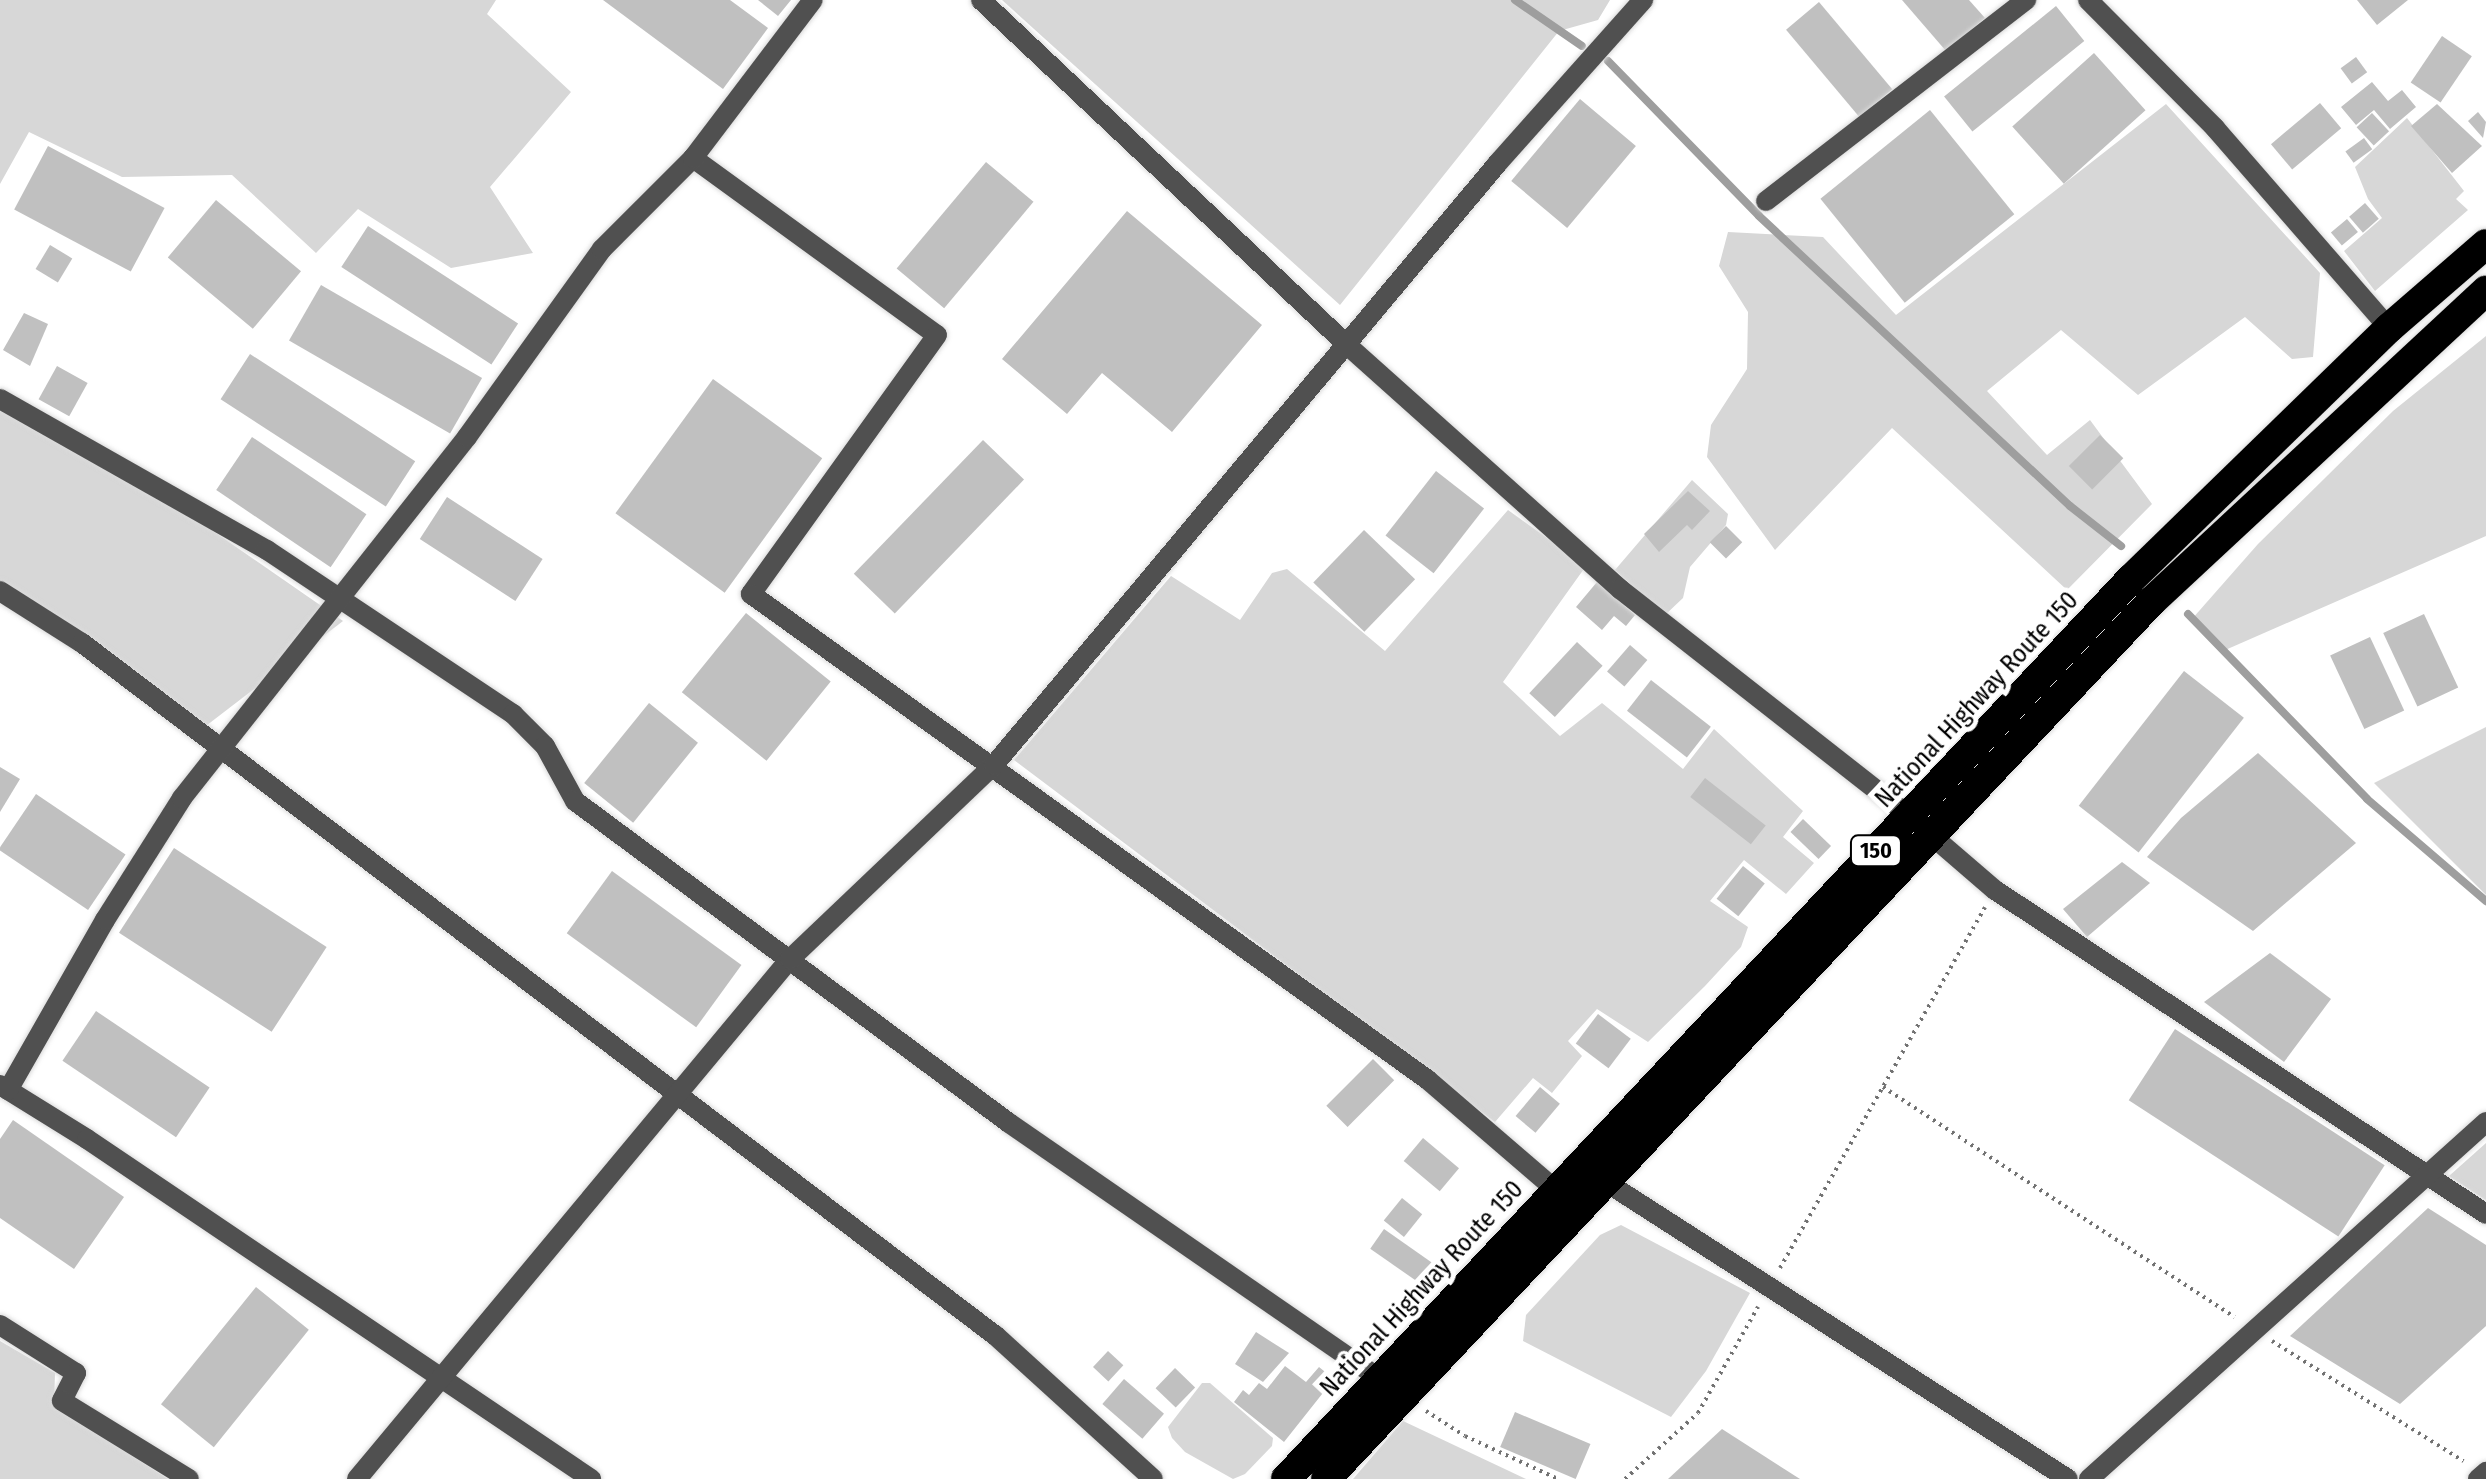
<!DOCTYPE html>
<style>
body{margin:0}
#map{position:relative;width:2486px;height:1479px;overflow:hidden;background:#fff;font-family:"Fira Sans Condensed",sans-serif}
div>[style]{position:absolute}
.green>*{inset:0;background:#d7d7d7}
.stream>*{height:8px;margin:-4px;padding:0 4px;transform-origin:4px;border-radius:4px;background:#9e9e9e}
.building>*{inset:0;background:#c0c0c0;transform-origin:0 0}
.path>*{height:4px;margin-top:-2px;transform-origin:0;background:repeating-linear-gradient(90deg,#727272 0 2.5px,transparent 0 7.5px)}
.roads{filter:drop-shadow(0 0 2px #dbdbdb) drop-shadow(0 0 2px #dbdbdb)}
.street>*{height:20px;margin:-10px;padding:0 10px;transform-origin:10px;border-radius:10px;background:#505050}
.highway>*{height:30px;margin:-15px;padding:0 15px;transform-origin:15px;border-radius:15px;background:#000}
span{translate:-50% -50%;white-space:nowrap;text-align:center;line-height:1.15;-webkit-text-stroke:10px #fff;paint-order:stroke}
.shield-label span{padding:2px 8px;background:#fff;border:2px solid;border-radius:8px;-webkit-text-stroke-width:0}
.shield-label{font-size:22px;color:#000;font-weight:700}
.street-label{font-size:25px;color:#000}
</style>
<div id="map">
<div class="green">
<i style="clip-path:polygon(0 0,496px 0,487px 14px,571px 92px,490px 187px,533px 253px,451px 268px,358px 209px,316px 253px,232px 175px,122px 177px,29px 132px,0 184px)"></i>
<i style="clip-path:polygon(1002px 0,1610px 0,1598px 20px,1559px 31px,1340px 305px)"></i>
<i style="clip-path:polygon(2166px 104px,2320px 273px,2313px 357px,2292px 359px,2245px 317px,2138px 395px,2061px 330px,1987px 391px,2047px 455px,2090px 420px,2152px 504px,2067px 590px,1892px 428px,1775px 550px,1707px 457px,1711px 425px,1747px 369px,1748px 312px,1719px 266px,1728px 232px,1823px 237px,1896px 315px)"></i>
<i style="clip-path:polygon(2407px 118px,2464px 191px,2456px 199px,2468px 210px,2375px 291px,2344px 251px,2382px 218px,2368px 199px,2355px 167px)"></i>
<i style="clip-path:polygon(2486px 336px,2486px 536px,2223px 651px,2192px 619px,2258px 544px,2393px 411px)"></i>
<i style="clip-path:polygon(0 399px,125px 470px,343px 621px,198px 732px,0 592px)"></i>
<i style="clip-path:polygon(1692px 480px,1728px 514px,1726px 525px,1690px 567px,1683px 598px,1665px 615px,1615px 570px)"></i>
<i style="clip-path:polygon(1508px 510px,1586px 566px,1503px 682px,1560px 736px,1602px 703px,1683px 769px,1714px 729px,1803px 811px,1783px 837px,1814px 863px,1786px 894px,1744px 860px,1710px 901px,1748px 927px,1741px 947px,1705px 986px,1648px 1042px,1597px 1009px,1568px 1041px,1582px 1056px,1552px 1093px,1533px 1078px,1495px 1122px,1014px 760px,1171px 576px,1240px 620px,1272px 573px,1287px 569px,1385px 651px)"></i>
<i style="clip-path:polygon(2486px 727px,2486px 895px,2374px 783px)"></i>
<i style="clip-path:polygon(2486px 1143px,2486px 1200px,2449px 1176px)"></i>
<i style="clip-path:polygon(1621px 1225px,1750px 1293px,1706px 1371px,1671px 1417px,1523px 1341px,1526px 1315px,1600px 1235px)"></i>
<i style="clip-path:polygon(0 1341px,55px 1373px,54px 1406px,168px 1479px,0 1479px)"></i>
<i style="clip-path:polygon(1202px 1383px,1210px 1383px,1273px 1438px,1272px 1446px,1245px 1474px,1233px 1479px,1185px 1452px,1172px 1438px,1168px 1427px)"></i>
<i style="clip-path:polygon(1403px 1421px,1526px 1479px,1353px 1479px)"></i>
</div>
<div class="stream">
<i style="left:1515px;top:0;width:81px;rotate:34.5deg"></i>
<i style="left:1608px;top:61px;width:216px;rotate:45.7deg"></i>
<i style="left:1759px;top:216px;width:425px;rotate:43deg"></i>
<i style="left:2070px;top:506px;width:65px;rotate:38.1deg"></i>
<i style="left:2188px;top:614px;width:257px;rotate:45.9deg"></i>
<i style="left:2367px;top:799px;width:157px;rotate:40.6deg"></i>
</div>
<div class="building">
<i style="clip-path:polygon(603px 0,730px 0,768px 28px,723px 89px)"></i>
<i style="clip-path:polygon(758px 0,791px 0,778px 16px)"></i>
<i style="clip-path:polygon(1902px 0,1969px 0,1985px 18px,1946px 51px)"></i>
<i style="clip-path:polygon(2357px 0,2408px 0,2377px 25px)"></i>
<i style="left:1819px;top:2px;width:114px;height:43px;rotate:50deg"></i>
<i style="left:2056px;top:6px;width:45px;height:144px;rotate:51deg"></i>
<i style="left:2442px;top:36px;width:36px;height:56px;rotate:34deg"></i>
<i style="left:2094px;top:53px;width:77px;height:110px;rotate:48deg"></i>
<i style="left:2356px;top:57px;width:19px;height:19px;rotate:54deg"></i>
<i style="clip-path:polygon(2372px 82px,2388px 101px,2402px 90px,2416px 107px,2390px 129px,2374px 110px,2356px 125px,2341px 107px)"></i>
<i style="left:1580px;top:99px;width:73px;height:107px;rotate:40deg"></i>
<i style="left:2320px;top:103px;width:33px;height:64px;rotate:50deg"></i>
<i style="clip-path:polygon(2437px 104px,2482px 146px,2452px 173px,2411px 126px)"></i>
<i style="left:1930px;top:110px;width:134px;height:141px;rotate:51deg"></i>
<i style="clip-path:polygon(2478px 112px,2486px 122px,2483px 138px,2468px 121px)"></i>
<i style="left:2372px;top:113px;width:25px;height:21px;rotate:47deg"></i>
<i style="left:2364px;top:138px;width:14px;height:23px;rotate:54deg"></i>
<i style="left:48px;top:146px;width:132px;height:72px;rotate:28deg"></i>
<i style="left:986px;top:162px;width:62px;height:139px;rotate:40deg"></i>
<i style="left:216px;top:200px;width:111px;height:75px;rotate:40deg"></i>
<i style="left:2365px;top:203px;width:21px;height:21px;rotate:49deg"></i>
<i style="clip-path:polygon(1127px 211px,1262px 325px,1172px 432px,1102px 373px,1067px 414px,1002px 359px)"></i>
<i style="left:2347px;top:219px;width:17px;height:21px;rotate:50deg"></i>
<i style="left:368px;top:226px;width:179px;height:49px;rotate:33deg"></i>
<i style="left:50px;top:245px;width:26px;height:28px;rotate:31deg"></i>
<i style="left:321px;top:285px;width:186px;height:64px;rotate:30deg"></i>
<i style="clip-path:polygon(24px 313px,48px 324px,30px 366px,3px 350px)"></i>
<i style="left:250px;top:354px;width:197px;height:54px;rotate:33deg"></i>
<i style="left:57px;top:366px;width:35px;height:38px;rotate:29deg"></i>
<i style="left:713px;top:379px;width:135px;height:166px;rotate:36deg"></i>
<i style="left:2100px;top:435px;width:33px;height:44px;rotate:45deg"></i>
<i style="left:252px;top:437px;width:138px;height:64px;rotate:34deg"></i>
<i style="left:983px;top:440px;width:57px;height:186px;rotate:44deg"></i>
<i style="left:1436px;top:471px;width:61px;height:82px;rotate:38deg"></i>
<i style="clip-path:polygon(1688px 491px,1710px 511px,1692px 530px,1687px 525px,1659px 552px,1644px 534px)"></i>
<i style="left:447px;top:497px;width:114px;height:50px;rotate:33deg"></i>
<i style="left:1726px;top:526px;width:23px;height:23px;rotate:45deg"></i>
<i style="left:1364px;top:530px;width:71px;height:73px;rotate:44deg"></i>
<i style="clip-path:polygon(1597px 582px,1635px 615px,1626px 626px,1614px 616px,1602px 630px,1576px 607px)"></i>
<i style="left:746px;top:613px;width:109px;height:102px;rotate:39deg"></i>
<i style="left:2424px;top:614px;width:81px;height:45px;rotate:65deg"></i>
<i style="left:2370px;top:637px;width:81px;height:44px;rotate:65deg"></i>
<i style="left:1577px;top:642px;width:35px;height:70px;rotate:43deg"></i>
<i style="left:1630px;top:645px;width:23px;height:35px;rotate:41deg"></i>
<i style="left:2184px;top:671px;width:76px;height:171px;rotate:38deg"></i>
<i style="left:1651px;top:680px;width:76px;height:39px;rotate:38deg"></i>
<i style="left:649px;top:703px;width:63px;height:103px;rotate:39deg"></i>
<i style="clip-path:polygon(2258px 753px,2356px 843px,2253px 931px,2147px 857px,2181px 818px)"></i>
<i style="clip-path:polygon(0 767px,20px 779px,0 812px)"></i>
<i style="left:1705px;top:778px;width:77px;height:24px;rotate:38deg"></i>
<i style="left:36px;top:794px;width:108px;height:67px;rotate:34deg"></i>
<i style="left:1803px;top:819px;width:39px;height:18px;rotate:44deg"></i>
<i style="left:174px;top:848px;width:182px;height:101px;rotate:33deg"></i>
<i style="clip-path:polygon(2122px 862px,2150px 883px,2087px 937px,2063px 909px)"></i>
<i style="left:1743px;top:866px;width:28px;height:42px;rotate:39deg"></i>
<i style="left:612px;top:871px;width:160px;height:77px;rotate:36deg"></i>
<i style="clip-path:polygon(2270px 953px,2331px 999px,2284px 1062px,2204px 1002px)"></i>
<i style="left:96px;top:1011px;width:137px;height:60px;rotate:34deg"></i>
<i style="left:1598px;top:1014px;width:41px;height:37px;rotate:37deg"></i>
<i style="left:2175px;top:1029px;width:250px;height:85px;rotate:33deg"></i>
<i style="left:1373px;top:1059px;width:30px;height:66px;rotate:45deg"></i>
<i style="left:1540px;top:1087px;width:26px;height:38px;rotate:40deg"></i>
<i style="clip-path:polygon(13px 1120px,124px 1197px,74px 1269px,0 1218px,0 1139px)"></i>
<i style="left:1423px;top:1138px;width:47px;height:30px;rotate:40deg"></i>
<i style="left:1402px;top:1198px;width:26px;height:29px;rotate:39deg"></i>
<i style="clip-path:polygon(2428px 1208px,2486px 1245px,2486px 1326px,2400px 1404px,2290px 1336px)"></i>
<i style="left:1384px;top:1229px;width:60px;height:24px;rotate:35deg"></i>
<i style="left:256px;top:1287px;width:68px;height:151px;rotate:39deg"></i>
<i style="clip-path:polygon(1256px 1332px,1289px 1353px,1263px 1382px,1235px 1364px)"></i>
<i style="left:1108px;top:1351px;width:21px;height:22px;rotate:43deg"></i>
<i style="clip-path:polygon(1285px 1366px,1306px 1382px,1319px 1367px,1334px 1379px,1284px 1442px,1234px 1402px,1243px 1390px,1249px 1395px,1259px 1383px,1267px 1389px)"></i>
<i style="left:1175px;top:1368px;width:28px;height:28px;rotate:44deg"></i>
<i style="left:1124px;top:1379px;width:53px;height:33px;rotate:41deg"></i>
<i style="left:1515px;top:1412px;width:82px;height:38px;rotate:23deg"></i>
<i style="clip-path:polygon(1722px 1429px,1800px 1479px,1668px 1479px)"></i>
</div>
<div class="path">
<i style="left:1883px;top:1087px;width:420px;rotate:33.2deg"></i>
<i style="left:1780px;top:1268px;width:415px;rotate:-60.4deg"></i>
<i style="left:2272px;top:1341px;width:226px;rotate:32.1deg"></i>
<i style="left:1426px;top:1411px;width:46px;rotate:32.7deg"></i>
<i style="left:1465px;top:1436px;width:102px;rotate:24.8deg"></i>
<i style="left:1625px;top:1479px;width:98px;rotate:-42.1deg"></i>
<i style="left:1698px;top:1413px;width:122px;rotate:-60.5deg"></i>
</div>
<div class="roads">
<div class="street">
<i style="left:981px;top:0;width:502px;rotate:43.3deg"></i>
<i style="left:1346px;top:344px;width:368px;rotate:41.8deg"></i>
<i style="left:1620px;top:589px;width:367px;rotate:38.1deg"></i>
<i style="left:2088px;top:0;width:180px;rotate:45.2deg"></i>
<i style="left:2215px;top:128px;width:265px;rotate:49deg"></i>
<i style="left:693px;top:158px;width:301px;rotate:36deg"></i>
<i style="left:937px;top:335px;width:319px;rotate:125.7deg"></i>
<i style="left:751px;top:594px;width:833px;rotate:35.67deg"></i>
<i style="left:1428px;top:1080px;width:169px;rotate:40.7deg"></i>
<i style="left:1766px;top:201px;width:329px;rotate:-37.7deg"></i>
<i style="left:0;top:399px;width:307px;rotate:29.5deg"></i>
<i style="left:267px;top:550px;width:296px;rotate:33.7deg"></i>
<i style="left:513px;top:714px;width:45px;rotate:45deg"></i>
<i style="left:545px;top:746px;width:63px;rotate:61.4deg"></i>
<i style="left:575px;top:801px;width:540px;rotate:36.57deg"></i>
<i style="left:1009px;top:1123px;width:449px;rotate:34.6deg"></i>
<i style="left:0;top:591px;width:97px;rotate:32.4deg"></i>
<i style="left:82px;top:643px;width:1147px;rotate:37.17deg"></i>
<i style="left:996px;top:1336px;width:212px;rotate:42.3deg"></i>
<i style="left:1931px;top:835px;width:84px;rotate:40.7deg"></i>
<i style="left:1995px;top:890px;width:588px;rotate:33.42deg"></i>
<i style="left:0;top:1085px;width:102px;rotate:31.8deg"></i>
<i style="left:87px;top:1139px;width:608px;rotate:34deg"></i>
<i style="left:8px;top:1090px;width:196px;rotate:-60.3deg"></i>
<i style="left:105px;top:920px;width:144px;rotate:-57.7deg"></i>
<i style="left:182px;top:798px;width:460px;rotate:-51.7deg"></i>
<i style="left:467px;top:437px;width:231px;rotate:-54.3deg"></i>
<i style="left:602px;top:249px;width:129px;rotate:-45deg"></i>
<i style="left:693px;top:158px;width:198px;rotate:-52.8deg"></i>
<i style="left:1606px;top:1182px;width:549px;rotate:32.74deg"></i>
<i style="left:0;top:1325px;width:90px;rotate:32.3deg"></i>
<i style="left:76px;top:1373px;width:31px;rotate:117deg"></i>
<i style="left:62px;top:1401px;width:149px;rotate:31.6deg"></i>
<i style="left:357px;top:1479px;width:677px;rotate:-50.22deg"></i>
<i style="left:790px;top:959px;width:282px;rotate:-43.6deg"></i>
<i style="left:994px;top:765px;width:784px;rotate:-50.07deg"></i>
<i style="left:1497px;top:164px;width:220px;rotate:-48.3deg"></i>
<i style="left:2089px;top:1479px;width:534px;rotate:-41.96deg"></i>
<i style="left:2478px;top:1479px;width:11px;rotate:-41deg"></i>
</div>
<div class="highway">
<i style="left:1286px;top:1479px;width:1235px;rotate:-46.81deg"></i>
<i style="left:2131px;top:579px;width:360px;rotate:-44.2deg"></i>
<i style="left:2389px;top:328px;width:128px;rotate:-40.9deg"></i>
<i style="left:1326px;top:1479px;width:1205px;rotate:-46.75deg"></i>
<i style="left:2152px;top:601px;width:456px;rotate:-42.9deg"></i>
</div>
</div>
<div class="shield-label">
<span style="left:1876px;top:851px">150</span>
</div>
<div class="street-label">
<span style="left:1977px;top:700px;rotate:-47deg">National Highway Route 150</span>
<span style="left:1422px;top:1289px;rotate:-47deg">National Highway Route 150</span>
</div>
</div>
